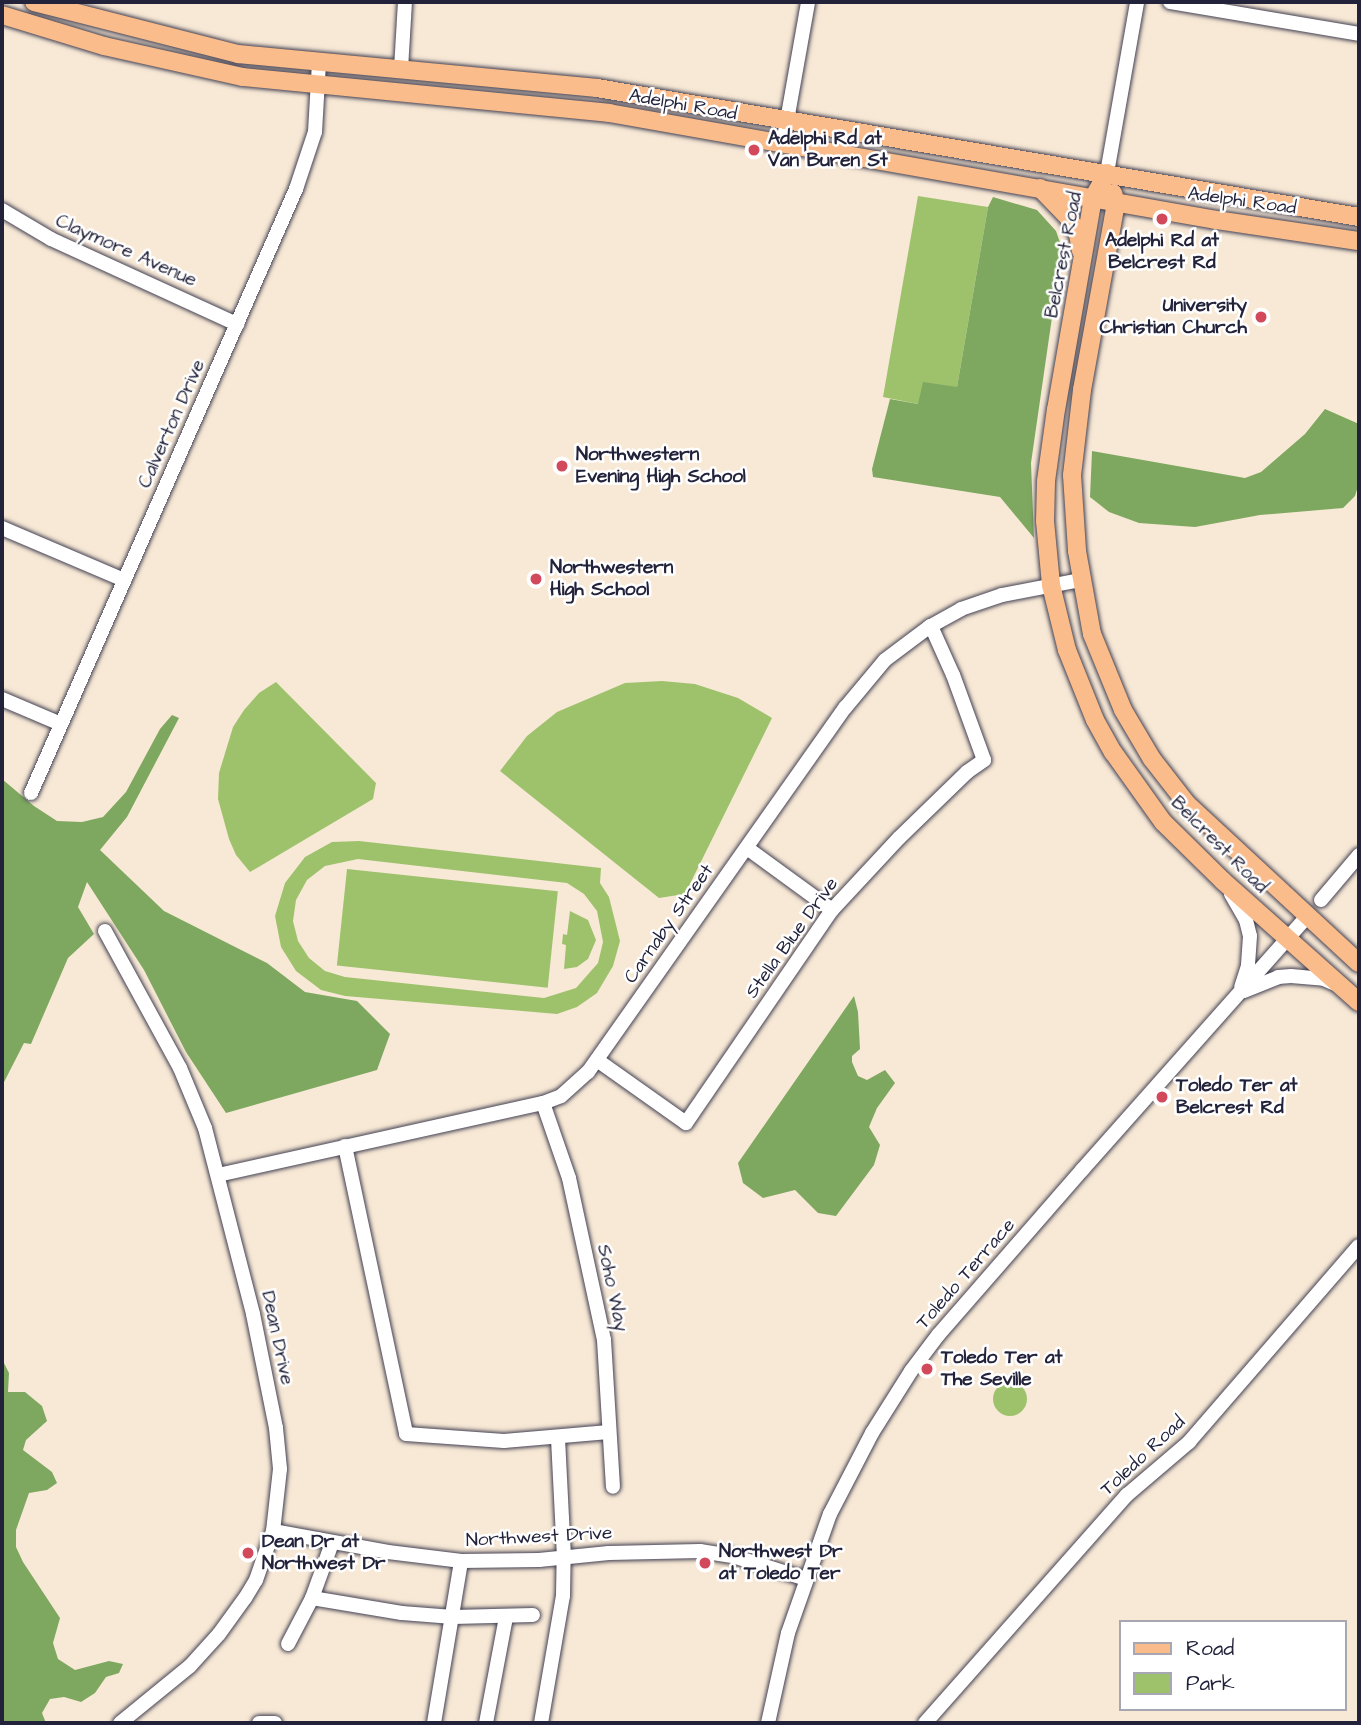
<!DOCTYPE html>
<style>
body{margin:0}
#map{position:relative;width:1361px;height:1725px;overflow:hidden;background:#f8e9d6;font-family:"Architects Daughter",sans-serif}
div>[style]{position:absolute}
.green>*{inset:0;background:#9ec26c;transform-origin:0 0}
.round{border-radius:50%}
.forest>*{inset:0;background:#7ea860}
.roads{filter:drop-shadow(0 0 2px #424052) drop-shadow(0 0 2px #424052)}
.minor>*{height:14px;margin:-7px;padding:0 7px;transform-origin:7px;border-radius:7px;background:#fff}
.major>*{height:18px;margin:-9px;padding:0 9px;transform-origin:9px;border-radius:9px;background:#fabc8b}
.dots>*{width:19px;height:19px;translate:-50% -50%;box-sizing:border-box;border:4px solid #fff;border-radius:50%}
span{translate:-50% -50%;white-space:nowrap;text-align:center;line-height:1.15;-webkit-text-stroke:5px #fff;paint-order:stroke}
.street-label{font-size:19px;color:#22223b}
.poi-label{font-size:19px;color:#22223b;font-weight:700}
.left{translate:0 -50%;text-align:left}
.right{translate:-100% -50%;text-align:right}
.frame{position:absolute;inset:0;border:4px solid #22223b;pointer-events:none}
.legend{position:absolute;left:1119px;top:1620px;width:228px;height:91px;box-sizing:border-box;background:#fff;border:2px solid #a7a7b1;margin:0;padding:9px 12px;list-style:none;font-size:21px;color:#22223b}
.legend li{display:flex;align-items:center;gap:14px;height:35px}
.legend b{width:35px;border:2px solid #a7a7b1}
</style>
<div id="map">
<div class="green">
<i style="clip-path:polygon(918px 196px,988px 207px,957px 387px,918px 404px,883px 397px)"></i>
<i style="clip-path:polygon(662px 681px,695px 684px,738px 698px,772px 718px,685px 894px,659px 898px,500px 771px,527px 736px,557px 712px,625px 683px)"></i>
<i style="clip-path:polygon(276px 682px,376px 783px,373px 799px,250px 872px,236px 855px,229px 839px,218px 799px,219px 773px,233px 727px,244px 710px,259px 693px)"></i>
<i style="clip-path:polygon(evenodd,359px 841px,601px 868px,600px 883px,609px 897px,620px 941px,613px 966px,597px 993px,577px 1007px,557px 1014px,345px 996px,321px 990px,296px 971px,281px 947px,275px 916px,285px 883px,305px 857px,332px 842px,359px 841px,358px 859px,567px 883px,584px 894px,597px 911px,603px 942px,598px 963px,576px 988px,544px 998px,345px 977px,325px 971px,309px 958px,298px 941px,293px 921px,296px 900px,307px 880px,325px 866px,358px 859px)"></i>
<i style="left:347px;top:869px;width:212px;height:97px;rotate:6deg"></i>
<i style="clip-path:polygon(570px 911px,588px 920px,596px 940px,588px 959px,577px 967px,564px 969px,566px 945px,562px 944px,563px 934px,567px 935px)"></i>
<i class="round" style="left:993px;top:1382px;width:34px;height:34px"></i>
</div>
<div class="forest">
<i style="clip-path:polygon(993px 197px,1037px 210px,1056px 231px,1062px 248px,1031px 463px,1034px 538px,1000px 497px,873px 477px,872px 469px,890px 399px,918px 404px,923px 382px,957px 387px,988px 207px)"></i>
<i style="clip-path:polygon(1325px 409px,1359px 424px,1359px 483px,1355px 496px,1343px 508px,1260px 515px,1195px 527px,1139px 523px,1109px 512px,1090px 497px,1092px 451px,1245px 478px,1261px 472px,1305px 434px)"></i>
<i style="clip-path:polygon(172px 715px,179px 718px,127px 817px,100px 850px,164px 911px,267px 963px,305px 992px,357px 1001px,390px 1034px,377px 1070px,226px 1113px,186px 1052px,144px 970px,87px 882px,78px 907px,94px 934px,68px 958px,31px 1044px,24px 1043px,2px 1086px,2px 779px,34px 806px,57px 821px,82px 822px,103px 817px,126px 792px,160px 729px)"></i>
<i style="clip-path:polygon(854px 996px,858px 1012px,860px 1049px,852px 1056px,852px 1062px,858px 1076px,867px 1080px,885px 1070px,895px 1083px,877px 1108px,869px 1127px,880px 1145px,874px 1165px,836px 1216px,818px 1213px,795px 1190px,763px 1198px,743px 1183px,738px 1163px)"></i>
<i style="clip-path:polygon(2px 1359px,9px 1373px,8px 1392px,25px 1392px,42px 1406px,47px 1421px,26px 1440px,23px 1450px,52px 1472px,57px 1483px,47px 1490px,29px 1493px,16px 1530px,16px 1547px,23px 1562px,60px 1618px,53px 1643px,58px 1659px,75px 1670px,109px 1661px,123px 1664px,119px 1673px,106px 1677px,95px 1693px,81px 1702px,64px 1697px,50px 1699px,42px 1713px,46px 1723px,2px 1723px)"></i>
</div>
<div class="roads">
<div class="minor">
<i style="left:1170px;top:2px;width:192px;rotate:9.6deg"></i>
<i style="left:401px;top:69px;width:67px;rotate:-86.6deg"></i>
<i style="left:783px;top:143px;width:143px;rotate:-79.9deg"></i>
<i style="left:1107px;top:173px;width:174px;rotate:-80deg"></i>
<i style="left:2px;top:210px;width:57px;rotate:30.6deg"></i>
<i style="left:51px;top:239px;width:205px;rotate:24.6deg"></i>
<i style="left:2px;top:528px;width:133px;rotate:23.1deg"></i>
<i style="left:2px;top:699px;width:64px;rotate:23deg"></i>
<i style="left:31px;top:793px;width:660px;rotate:-66.31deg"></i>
<i style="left:296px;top:189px;width:60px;rotate:-71.6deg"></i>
<i style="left:315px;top:132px;width:70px;rotate:-86.7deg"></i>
<i style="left:747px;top:848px;width:105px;rotate:36.1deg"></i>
<i style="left:1231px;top:894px;width:30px;rotate:60deg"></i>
<i style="left:1246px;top:920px;width:16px;rotate:76deg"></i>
<i style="left:1250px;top:936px;width:30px;rotate:94deg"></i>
<i style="left:1248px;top:966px;width:22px;rotate:108deg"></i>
<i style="left:1321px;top:900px;width:59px;rotate:-49.8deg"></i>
<i style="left:105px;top:931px;width:156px;rotate:61.3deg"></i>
<i style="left:180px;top:1068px;width:65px;rotate:67.4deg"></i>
<i style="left:205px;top:1128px;width:192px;rotate:75.5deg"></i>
<i style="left:253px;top:1314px;width:116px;rotate:78.6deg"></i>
<i style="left:276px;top:1428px;width:41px;rotate:84.4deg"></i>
<i style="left:280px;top:1469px;width:62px;rotate:96.4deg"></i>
<i style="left:273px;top:1531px;width:52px;rotate:109.1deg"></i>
<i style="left:256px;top:1580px;width:21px;rotate:121deg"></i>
<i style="left:245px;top:1598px;width:44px;rotate:125.8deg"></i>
<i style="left:219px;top:1634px;width:43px;rotate:132.2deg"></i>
<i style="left:190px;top:1666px;width:90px;rotate:140.8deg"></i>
<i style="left:1244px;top:991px;width:37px;rotate:-22deg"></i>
<i style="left:1278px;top:977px;width:13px;rotate:-4deg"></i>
<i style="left:1291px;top:976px;width:33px;rotate:5deg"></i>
<i style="left:1324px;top:979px;width:12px;rotate:24deg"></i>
<i style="left:597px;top:1060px;width:109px;rotate:35.3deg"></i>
<i style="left:686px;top:1123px;width:258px;rotate:-55.6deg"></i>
<i style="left:832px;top:910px;width:98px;rotate:-47.1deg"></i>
<i style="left:899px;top:838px;width:95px;rotate:-44.1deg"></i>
<i style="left:967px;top:772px;width:21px;rotate:-35deg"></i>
<i style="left:984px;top:760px;width:90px;rotate:-110deg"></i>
<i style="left:953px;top:675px;width:54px;rotate:-114.2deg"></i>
<i style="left:543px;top:1103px;width:79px;rotate:70.9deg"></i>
<i style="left:569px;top:1178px;width:166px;rotate:77.8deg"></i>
<i style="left:604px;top:1340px;width:147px;rotate:86.5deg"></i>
<i style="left:345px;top:1146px;width:294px;rotate:78deg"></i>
<i style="left:406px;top:1434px;width:98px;rotate:4.1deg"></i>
<i style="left:504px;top:1441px;width:105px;rotate:-4.9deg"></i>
<i style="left:218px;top:1175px;width:333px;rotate:-12.5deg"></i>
<i style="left:543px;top:1103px;width:19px;rotate:-21deg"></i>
<i style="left:561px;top:1096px;width:36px;rotate:-42deg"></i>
<i style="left:588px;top:1072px;width:446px;rotate:-54.8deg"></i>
<i style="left:845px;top:708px;width:62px;rotate:-50.2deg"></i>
<i style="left:885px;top:660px;width:55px;rotate:-36.9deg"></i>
<i style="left:929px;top:627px;width:37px;rotate:-29deg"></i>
<i style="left:961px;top:609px;width:43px;rotate:-18.9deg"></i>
<i style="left:1002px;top:595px;width:80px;rotate:-10.8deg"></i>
<i style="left:273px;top:1531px;width:117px;rotate:10.3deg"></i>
<i style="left:388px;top:1552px;width:74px;rotate:7deg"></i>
<i style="left:461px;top:1561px;width:78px;rotate:-0.7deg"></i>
<i style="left:539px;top:1560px;width:70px;rotate:-5.7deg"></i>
<i style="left:609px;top:1553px;width:91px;rotate:-1.3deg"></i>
<i style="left:700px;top:1551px;width:36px;rotate:9deg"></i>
<i style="left:736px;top:1557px;width:73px;rotate:17.4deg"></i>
<i style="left:312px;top:1598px;width:91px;rotate:9.5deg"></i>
<i style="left:402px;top:1613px;width:51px;rotate:4.5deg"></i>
<i style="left:453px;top:1617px;width:80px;rotate:-1.4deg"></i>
<i style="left:288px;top:1644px;width:52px;rotate:-62.4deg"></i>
<i style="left:312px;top:1598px;width:59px;rotate:-70deg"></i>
<i style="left:259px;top:1723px;width:16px"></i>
<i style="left:434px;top:1723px;width:164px;rotate:-80.5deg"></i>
<i style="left:486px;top:1723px;width:108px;rotate:-79.3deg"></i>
<i style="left:541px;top:1723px;width:129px;rotate:-80.2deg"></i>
<i style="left:563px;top:1596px;width:39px;rotate:-89deg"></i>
<i style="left:564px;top:1557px;width:119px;rotate:-92.9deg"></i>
<i style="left:768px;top:1723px;width:92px;rotate:-77.5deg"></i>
<i style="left:788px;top:1633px;width:126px;rotate:-70.6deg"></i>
<i style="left:830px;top:1514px;width:91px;rotate:-62.6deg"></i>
<i style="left:872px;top:1433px;width:73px;rotate:-57.8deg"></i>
<i style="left:911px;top:1371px;width:46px;rotate:-52.9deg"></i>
<i style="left:939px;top:1334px;width:218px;rotate:-48.9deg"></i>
<i style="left:1082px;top:1170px;width:339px;rotate:-48.4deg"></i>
<i style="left:925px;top:1723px;width:305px;rotate:-48.5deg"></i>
<i style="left:1127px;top:1495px;width:82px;rotate:-40.5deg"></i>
<i style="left:1189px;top:1442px;width:259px;rotate:-49.1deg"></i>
</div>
<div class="major">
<i style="left:34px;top:2px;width:211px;rotate:14.3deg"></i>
<i style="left:238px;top:54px;width:361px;rotate:5.4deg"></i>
<i style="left:597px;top:88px;width:773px;rotate:9.61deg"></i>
<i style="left:2px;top:15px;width:107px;rotate:16.9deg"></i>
<i style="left:104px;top:46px;width:142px;rotate:12.6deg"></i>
<i style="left:243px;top:77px;width:368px;rotate:5.6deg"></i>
<i style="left:609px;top:113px;width:616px;rotate:10deg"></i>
<i style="left:1216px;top:220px;width:145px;rotate:8.4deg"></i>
<i style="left:1107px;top:173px;width:29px;rotate:119deg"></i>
<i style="left:1093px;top:198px;width:214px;rotate:99.9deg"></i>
<i style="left:1056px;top:409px;width:73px;rotate:97.9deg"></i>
<i style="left:1046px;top:481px;width:40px;rotate:91.4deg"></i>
<i style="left:1045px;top:521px;width:64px;rotate:84.6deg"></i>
<i style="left:1051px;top:585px;width:67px;rotate:76.2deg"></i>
<i style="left:1067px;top:650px;width:75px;rotate:68.2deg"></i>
<i style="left:1095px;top:720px;width:37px;rotate:61deg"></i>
<i style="left:1113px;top:752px;width:86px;rotate:54.5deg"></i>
<i style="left:1163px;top:822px;width:84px;rotate:44.5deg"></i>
<i style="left:1223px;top:881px;width:182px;rotate:41.7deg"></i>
<i style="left:1040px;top:188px;width:40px;rotate:46deg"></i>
<i style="left:1068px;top:217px;width:20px;rotate:60deg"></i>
<i style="left:1078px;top:234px;width:17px;rotate:80deg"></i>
<i style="left:1113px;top:193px;width:10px;rotate:73deg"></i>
<i style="left:1116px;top:203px;width:190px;rotate:100.3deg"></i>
<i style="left:1082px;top:390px;width:86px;rotate:96.7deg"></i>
<i style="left:1072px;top:475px;width:76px;rotate:86.2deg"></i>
<i style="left:1077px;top:551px;width:84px;rotate:79.8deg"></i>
<i style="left:1092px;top:634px;width:82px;rotate:67.8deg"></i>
<i style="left:1123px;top:710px;width:57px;rotate:59.4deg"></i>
<i style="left:1152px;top:759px;width:57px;rotate:52.1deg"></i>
<i style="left:1187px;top:804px;width:234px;rotate:42.8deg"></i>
</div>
</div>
<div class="dots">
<i style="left:754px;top:150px;background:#d1495b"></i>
<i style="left:1162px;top:219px;background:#d1495b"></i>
<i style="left:1261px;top:317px;background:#d1495b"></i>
<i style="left:562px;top:466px;background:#d1495b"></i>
<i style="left:536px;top:579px;background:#d1495b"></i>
<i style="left:1162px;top:1097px;background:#d1495b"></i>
<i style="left:927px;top:1369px;background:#d1495b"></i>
<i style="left:248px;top:1553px;background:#d1495b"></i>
<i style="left:705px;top:1563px;background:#d1495b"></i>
</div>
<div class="street-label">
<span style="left:683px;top:105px;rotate:10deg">Adelphi Road</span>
<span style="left:1242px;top:201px;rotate:8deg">Adelphi Road</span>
<span style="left:126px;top:251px;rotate:24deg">Claymore Avenue</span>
<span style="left:1064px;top:255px;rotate:-79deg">Belcrest Road</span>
<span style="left:172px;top:424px;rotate:-66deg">Calverton Drive</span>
<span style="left:1219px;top:845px;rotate:45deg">Belcrest Road</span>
<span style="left:669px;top:924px;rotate:-55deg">Carnaby Street</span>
<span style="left:792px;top:938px;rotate:-54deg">Stella Blue Drive</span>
<span style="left:966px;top:1274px;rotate:-49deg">Toledo Terrace</span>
<span style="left:612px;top:1288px;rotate:78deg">Soho Way</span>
<span style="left:277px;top:1338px;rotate:78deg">Dean Drive</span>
<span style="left:1143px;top:1456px;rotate:-43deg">Toledo Road</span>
<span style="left:539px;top:1537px;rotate:-3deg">Northwest Drive</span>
</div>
<div class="poi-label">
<span class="left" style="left:768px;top:150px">Adelphi Rd at<br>Van Buren St</span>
<span style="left:1162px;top:252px">Adelphi Rd at<br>Belcrest Rd</span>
<span class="right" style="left:1247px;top:317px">University<br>Christian Church</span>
<span class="left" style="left:576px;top:466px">Northwestern<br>Evening High School</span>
<span class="left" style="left:550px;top:579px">Northwestern<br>High School</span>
<span class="left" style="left:1176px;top:1097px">Toledo Ter at<br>Belcrest Rd</span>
<span class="left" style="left:941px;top:1369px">Toledo Ter at<br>The Seville</span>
<span class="left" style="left:262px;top:1553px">Dean Dr at<br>Northwest Dr</span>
<span class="left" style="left:719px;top:1563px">Northwest Dr<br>at Toledo Ter</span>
</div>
<div class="frame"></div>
<ul class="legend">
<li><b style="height:9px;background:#fabc8b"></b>Road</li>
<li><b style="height:19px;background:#9ec26c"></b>Park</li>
</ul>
</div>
